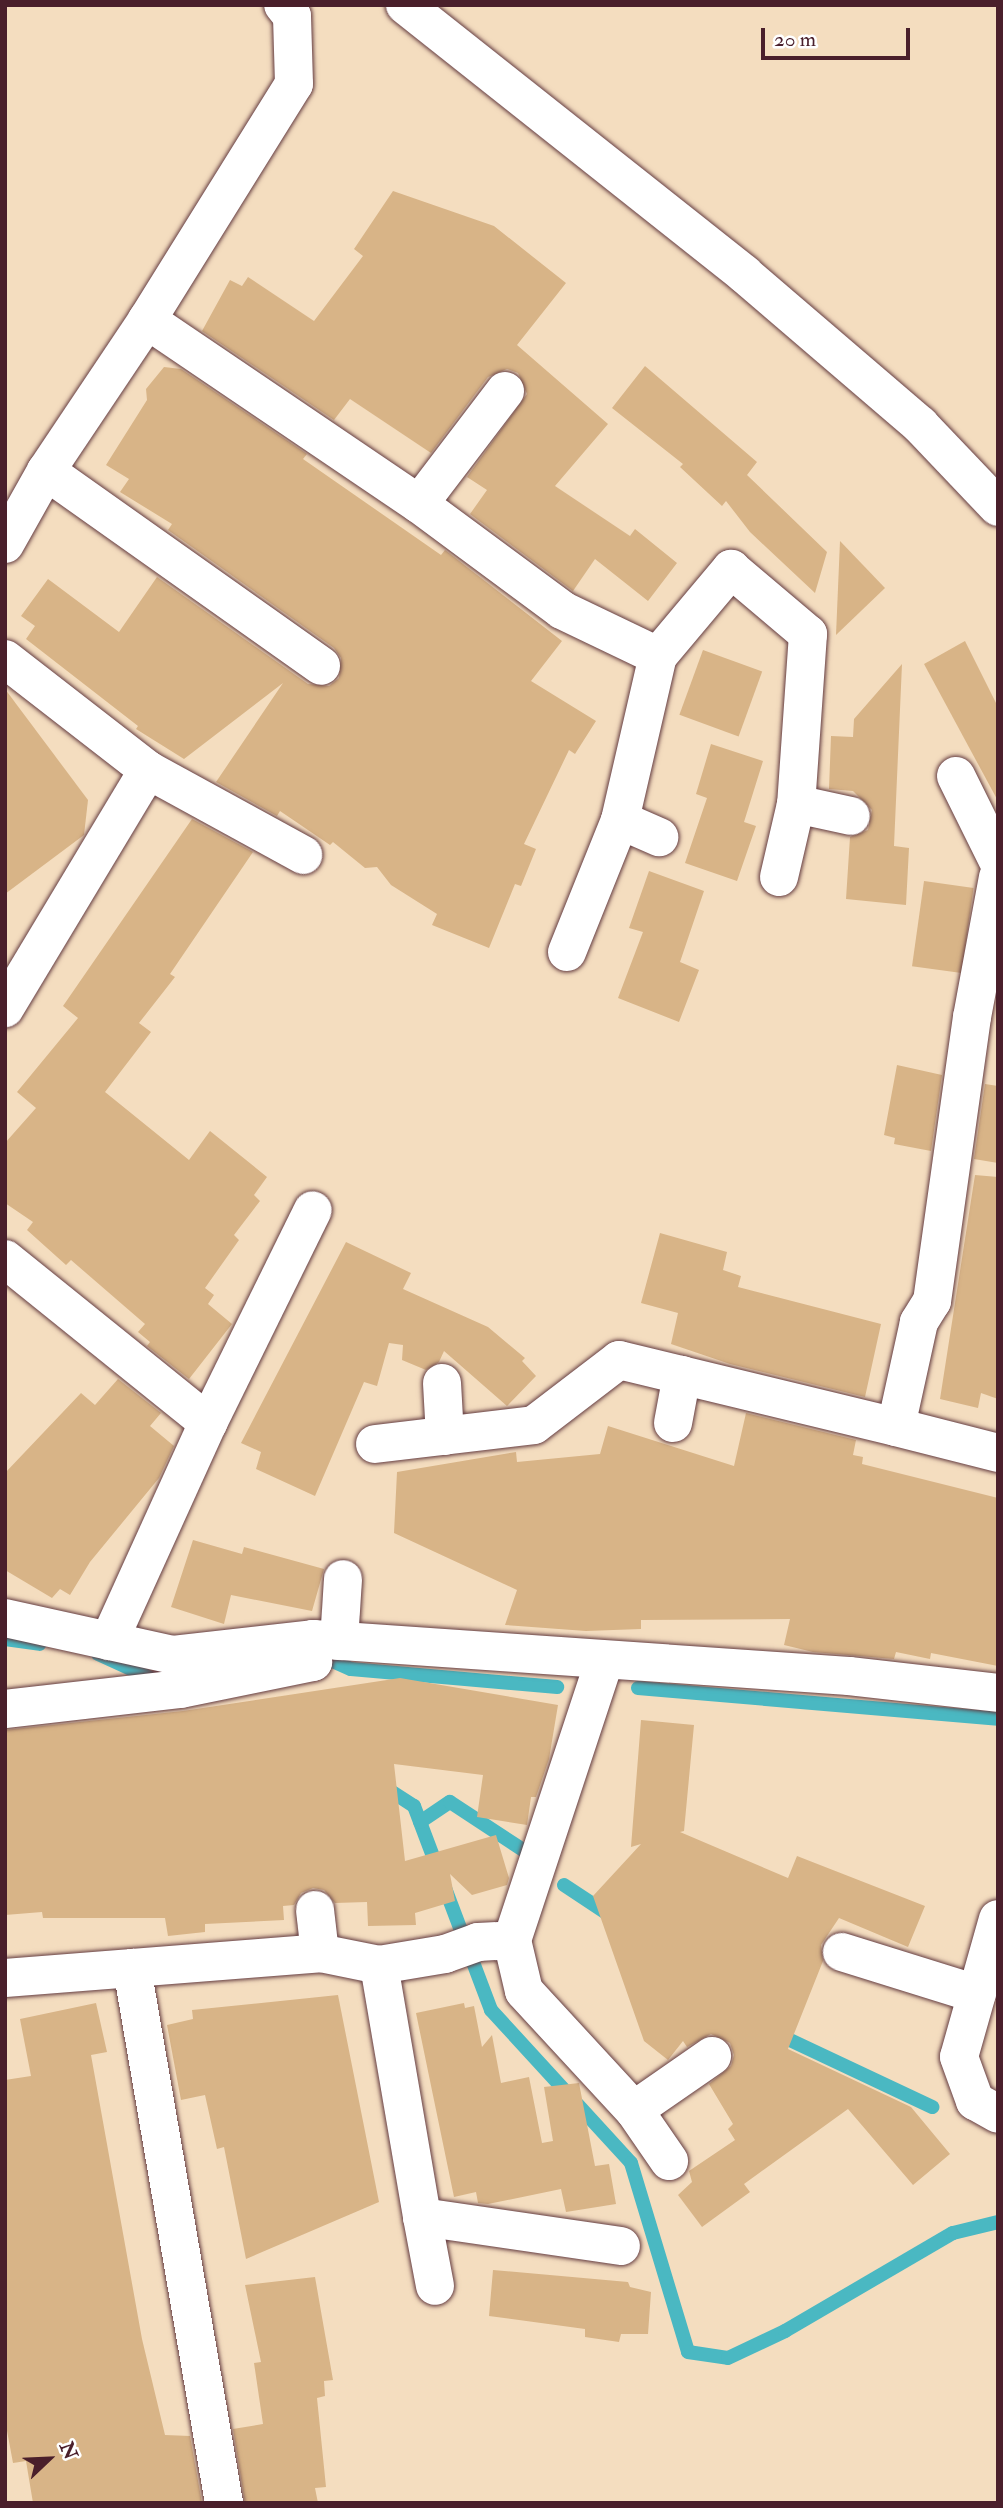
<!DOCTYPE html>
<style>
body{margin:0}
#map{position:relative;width:1003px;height:2508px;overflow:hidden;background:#f4ddbf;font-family:"IM FELL Double Pica",serif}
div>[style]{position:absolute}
.stream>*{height:14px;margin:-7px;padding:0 7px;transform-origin:7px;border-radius:7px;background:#4ab8c2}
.building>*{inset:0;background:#d8b487;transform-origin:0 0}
.roads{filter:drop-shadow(0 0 2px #643c41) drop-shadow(0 0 2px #643c41)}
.minor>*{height:38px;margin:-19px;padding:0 19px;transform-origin:19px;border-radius:19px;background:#fff}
span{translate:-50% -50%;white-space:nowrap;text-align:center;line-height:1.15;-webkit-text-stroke:6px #fff;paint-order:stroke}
.frame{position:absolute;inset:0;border:7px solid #4a1f2b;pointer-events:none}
.north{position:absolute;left:14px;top:2424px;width:70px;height:70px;-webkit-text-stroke:5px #fff;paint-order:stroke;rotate:67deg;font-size:19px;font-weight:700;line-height:28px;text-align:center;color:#4a1f2b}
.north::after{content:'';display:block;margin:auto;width:24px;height:32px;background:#4a1f2b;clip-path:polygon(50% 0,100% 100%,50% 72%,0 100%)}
.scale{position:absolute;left:761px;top:28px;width:149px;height:32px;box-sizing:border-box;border:4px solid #4a1f2b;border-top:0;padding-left:9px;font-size:21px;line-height:24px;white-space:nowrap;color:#4a1f2b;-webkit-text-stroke:5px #fff;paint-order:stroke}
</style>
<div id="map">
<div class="stream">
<i style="left:5px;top:1639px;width:35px;rotate:8deg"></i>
<i style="left:98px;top:1654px;width:63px;rotate:24.5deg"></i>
<i style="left:326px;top:1658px;width:27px;rotate:24deg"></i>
<i style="left:351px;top:1669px;width:207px;rotate:5deg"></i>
<i style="left:638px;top:1688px;width:361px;rotate:4.9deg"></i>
<i style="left:383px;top:1786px;width:37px;rotate:33deg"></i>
<i style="left:414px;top:1806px;width:218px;rotate:69.3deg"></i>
<i style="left:491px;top:2010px;width:207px;rotate:47.5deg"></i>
<i style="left:631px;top:2163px;width:197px;rotate:73.2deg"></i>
<i style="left:688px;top:2352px;width:40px;rotate:8.5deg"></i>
<i style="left:728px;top:2358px;width:63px;rotate:-25.3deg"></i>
<i style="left:785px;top:2331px;width:194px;rotate:-30.3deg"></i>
<i style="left:953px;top:2233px;width:46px;rotate:-13.7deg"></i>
<i style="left:420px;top:1822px;width:36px;rotate:-34deg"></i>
<i style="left:450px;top:1802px;width:91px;rotate:33.3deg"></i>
<i style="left:564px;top:1885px;width:56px;rotate:33.4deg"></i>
<i style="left:775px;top:2033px;width:174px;rotate:25.2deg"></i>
</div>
<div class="building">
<i style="clip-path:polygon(393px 191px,494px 226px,566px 283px,517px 345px,608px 424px,555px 486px,630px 536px,635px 529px,677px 563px,648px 601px,595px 559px,573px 591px,470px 514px,487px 490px,467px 477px,527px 394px,518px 373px,507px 369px,488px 377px,431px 453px,350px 399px,334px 420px,202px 331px,230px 280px,242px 286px,248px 277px,314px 321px,363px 256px,354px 249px)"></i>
<i style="clip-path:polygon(645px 366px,757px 462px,747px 475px,827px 552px,815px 593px,750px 532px,726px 501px,722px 506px,680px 467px,683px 464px,612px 408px)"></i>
<i style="clip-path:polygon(164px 367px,181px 369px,307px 454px,303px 459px,441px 555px,445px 550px,562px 641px,531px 681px,596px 721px,575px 754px,569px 750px,524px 844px,536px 849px,521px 886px,515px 884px,489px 948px,432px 925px,437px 914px,391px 885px,377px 867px,365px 868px,333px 842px,330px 845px,280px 811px,277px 816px,216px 782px,283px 683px,184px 759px,136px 729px,138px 726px,26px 639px,35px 626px,21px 616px,48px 579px,119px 632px,157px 577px,308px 684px,329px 686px,339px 678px,341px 658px,334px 648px,168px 530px,172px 524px,120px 492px,129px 479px,106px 465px,147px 400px,146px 389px)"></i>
<i style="clip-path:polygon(840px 541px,885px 588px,836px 635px)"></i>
<i style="clip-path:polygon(965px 641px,998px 707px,998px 801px,924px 664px)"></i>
<i style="left:703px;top:650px;width:63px;height:69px;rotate:20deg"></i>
<i style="clip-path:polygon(902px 664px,894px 846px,909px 848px,906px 905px,846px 899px,850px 837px,868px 830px,872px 810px,853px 791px,829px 789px,831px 736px,853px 737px,854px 719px)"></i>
<i style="clip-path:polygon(5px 689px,88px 800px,84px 835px,5px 894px)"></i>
<i style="clip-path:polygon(711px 744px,763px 761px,744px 822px,756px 826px,737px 881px,685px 863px,707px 798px,696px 794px)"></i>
<i style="clip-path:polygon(192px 819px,253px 852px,170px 974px,175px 977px,139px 1023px,151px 1032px,105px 1092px,189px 1160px,210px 1131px,267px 1177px,254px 1195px,260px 1201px,234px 1235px,239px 1240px,205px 1288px,214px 1295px,208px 1304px,232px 1324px,189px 1379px,147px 1346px,150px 1342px,138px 1332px,145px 1324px,71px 1260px,66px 1265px,27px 1230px,33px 1222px,5px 1203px,5px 1143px,36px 1108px,17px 1092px,78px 1018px,63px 1006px)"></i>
<i style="clip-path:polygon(649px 871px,704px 891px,680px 962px,699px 970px,679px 1022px,618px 998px,643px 932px,629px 928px)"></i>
<i style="left:924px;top:881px;width:50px;height:86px;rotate:8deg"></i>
<i style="clip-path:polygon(897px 1065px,942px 1075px,931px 1151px,894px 1144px,895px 1138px,884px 1135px)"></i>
<i style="clip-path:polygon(985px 1084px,998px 1086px,998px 1163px,974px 1159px)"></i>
<i style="clip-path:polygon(975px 1175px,998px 1177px,998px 1399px,981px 1393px,978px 1408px,940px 1399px)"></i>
<i style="clip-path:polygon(660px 1233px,727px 1252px,723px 1270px,741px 1276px,738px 1287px,881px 1324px,865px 1397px,730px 1364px,671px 1344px,678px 1313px,641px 1303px)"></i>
<i style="clip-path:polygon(346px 1242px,411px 1273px,403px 1289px,488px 1327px,525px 1358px,522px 1361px,536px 1376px,507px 1406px,444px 1351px,439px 1362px,426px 1370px,402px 1360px,403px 1345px,389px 1343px,377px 1386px,364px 1382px,315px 1496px,256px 1469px,261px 1452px,241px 1443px)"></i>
<i style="clip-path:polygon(118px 1379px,161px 1413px,150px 1426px,174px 1446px,159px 1478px,90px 1562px,70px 1595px,60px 1589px,52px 1598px,5px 1570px,5px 1473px,81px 1393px,95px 1405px)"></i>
<i style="clip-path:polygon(746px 1413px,856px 1440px,853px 1455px,863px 1457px,862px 1464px,998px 1498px,998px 1666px,931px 1653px,930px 1659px,896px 1652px,894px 1659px,813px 1652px,784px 1645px,790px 1619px,641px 1620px,641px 1629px,586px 1631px,505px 1625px,517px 1590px,394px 1533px,397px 1472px,516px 1452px,517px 1462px,600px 1454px,608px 1426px,734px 1466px)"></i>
<i style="clip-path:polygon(193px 1540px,242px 1554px,244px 1547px,324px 1569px,312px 1611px,231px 1595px,224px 1624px,171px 1607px)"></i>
<i style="clip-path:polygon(400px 1678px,558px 1705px,549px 1759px,536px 1797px,531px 1797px,527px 1825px,477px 1817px,483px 1775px,394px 1764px,405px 1861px,496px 1835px,509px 1878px,507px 1885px,472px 1895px,450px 1874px,455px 1901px,415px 1913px,416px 1925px,368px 1926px,367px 1902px,335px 1903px,324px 1890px,313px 1888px,301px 1893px,294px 1905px,283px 1906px,284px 1920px,205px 1924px,205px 1932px,168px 1936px,165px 1918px,43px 1918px,42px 1912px,5px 1915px,5px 1730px,183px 1711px)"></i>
<i style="clip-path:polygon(641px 1720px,694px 1725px,684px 1831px,680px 1832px,788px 1878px,797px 1856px,925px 1906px,908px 1947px,839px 1918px,821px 1945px,823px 1961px,788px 2049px,911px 2107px,950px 2154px,913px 2185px,848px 2109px,744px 2184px,750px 2192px,702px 2227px,678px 2195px,692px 2182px,689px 2171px,735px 2140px,728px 2129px,733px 2124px,709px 2084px,731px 2066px,734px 2055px,730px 2043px,711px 2034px,687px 2047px,683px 2041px,668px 2060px,644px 2041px,593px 1896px,641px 1844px,631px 1847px)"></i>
<i style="clip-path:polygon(338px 1995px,379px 2202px,246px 2259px,224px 2147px,217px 2149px,205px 2095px,181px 2100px,167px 2025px,193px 2019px,192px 2010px)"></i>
<i style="clip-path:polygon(96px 2003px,107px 2052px,91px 2055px,142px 2339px,165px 2435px,190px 2436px,202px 2503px,33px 2503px,26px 2461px,13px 2463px,5px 2420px,5px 2080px,31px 2076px,20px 2019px)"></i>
<i style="clip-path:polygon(464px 2003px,465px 2008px,474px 2006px,482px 2047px,492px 2035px,501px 2083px,529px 2077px,542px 2143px,553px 2141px,544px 2087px,579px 2083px,595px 2166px,609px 2164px,616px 2204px,566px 2212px,561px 2189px,488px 2204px,478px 2203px,476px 2192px,454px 2197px,416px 2013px)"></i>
<i style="clip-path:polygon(493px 2270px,628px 2282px,630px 2287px,651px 2292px,648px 2334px,621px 2334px,619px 2342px,585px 2337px,585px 2329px,489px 2316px)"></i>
<i style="clip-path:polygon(315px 2277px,333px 2380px,324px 2381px,325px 2396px,317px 2398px,326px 2487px,315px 2488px,318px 2503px,245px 2503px,233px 2429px,263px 2424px,254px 2363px,261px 2362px,245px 2285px)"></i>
</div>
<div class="roads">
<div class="minor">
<i style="left:405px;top:5px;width:433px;rotate:38.4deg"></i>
<i style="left:744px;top:274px;width:232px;rotate:40.6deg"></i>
<i style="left:920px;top:425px;width:113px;rotate:46.4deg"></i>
<i style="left:147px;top:320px;width:328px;rotate:34.1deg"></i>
<i style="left:419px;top:504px;width:178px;rotate:36.5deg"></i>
<i style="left:562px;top:610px;width:106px;rotate:25.6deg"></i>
<i style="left:46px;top:471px;width:337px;rotate:35.3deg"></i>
<i style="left:419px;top:504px;width:142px;rotate:-52.7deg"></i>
<i style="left:5px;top:544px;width:84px;rotate:-60.7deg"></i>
<i style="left:46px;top:471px;width:182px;rotate:-56.2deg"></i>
<i style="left:147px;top:320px;width:278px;rotate:-58.1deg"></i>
<i style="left:294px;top:84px;width:68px;rotate:-91.7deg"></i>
<i style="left:292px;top:16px;width:14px;rotate:-129deg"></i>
<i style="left:5px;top:659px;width:181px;rotate:37.8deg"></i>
<i style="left:148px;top:770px;width:278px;rotate:121deg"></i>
<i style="left:148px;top:770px;width:177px;rotate:28.7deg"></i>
<i style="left:956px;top:776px;width:95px;rotate:63.7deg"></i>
<i style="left:796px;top:804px;width:56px;rotate:12.3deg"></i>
<i style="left:620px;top:820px;width:43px;rotate:23.6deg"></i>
<i style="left:998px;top:877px;width:142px;rotate:100.5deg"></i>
<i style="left:972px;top:1017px;width:287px;rotate:98deg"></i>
<i style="left:932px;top:1301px;width:25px;rotate:122deg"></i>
<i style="left:919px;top:1322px;width:107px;rotate:102.4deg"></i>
<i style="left:896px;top:1427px;width:105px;rotate:14.3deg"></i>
<i style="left:567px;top:952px;width:142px;rotate:-68.1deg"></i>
<i style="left:620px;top:820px;width:168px;rotate:-77deg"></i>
<i style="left:658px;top:656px;width:114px;rotate:-50deg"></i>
<i style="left:731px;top:569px;width:101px;rotate:40.2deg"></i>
<i style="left:808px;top:634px;width:170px;rotate:94deg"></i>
<i style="left:796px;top:804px;width:75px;rotate:103.1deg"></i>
<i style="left:5px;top:1259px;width:261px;rotate:38.9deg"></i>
<i style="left:442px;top:1383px;width:53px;rotate:86.8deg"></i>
<i style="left:673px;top:1423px;width:49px;rotate:-79.4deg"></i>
<i style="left:375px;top:1444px;width:160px;rotate:-6.8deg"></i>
<i style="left:534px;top:1425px;width:107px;rotate:-37.4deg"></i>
<i style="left:619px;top:1360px;width:285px;rotate:13.6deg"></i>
<i style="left:5px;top:1618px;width:172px;rotate:12.4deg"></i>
<i style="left:173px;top:1655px;width:141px;rotate:-6.5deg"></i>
<i style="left:109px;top:1641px;width:239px;rotate:-65.6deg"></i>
<i style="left:208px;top:1423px;width:237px;rotate:-63.8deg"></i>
<i style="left:339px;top:1641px;width:62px;rotate:-86.3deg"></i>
<i style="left:604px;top:1662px;width:293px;rotate:108.3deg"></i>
<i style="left:512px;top:1940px;width:52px;rotate:76.8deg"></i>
<i style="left:524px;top:1991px;width:162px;rotate:47.3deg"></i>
<i style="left:634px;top:2110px;width:95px;rotate:-34.7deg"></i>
<i style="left:5px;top:1709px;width:177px;rotate:-6.5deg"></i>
<i style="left:181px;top:1689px;width:135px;rotate:-11.6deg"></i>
<i style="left:313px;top:1662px;width:23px;rotate:-90deg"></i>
<i style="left:313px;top:1639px;width:537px;rotate:3.95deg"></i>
<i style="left:849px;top:1676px;width:150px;rotate:6.5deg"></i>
<i style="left:315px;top:1910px;width:43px;rotate:83.4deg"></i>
<i style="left:998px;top:1919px;width:143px;rotate:105.8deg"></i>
<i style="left:959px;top:2057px;width:47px;rotate:70deg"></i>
<i style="left:975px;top:2101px;width:26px;rotate:29deg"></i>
<i style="left:842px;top:1952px;width:141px;rotate:17.3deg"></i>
<i style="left:379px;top:1965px;width:256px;rotate:80.3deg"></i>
<i style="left:422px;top:2217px;width:201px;rotate:8.3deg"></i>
<i style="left:132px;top:1968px;width:543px;rotate:80.24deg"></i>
<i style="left:5px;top:1978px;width:316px;rotate:-4.5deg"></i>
<i style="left:320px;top:1953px;width:60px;rotate:11.5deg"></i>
<i style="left:379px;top:1965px;width:67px;rotate:-9.5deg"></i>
<i style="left:445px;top:1954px;width:35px;rotate:-20deg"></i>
<i style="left:478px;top:1942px;width:34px;rotate:-3deg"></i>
<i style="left:634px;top:2110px;width:62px;rotate:55.5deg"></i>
<i style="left:422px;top:2217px;width:70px;rotate:79.3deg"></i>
</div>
</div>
<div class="frame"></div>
<div class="north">N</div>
<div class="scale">20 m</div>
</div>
